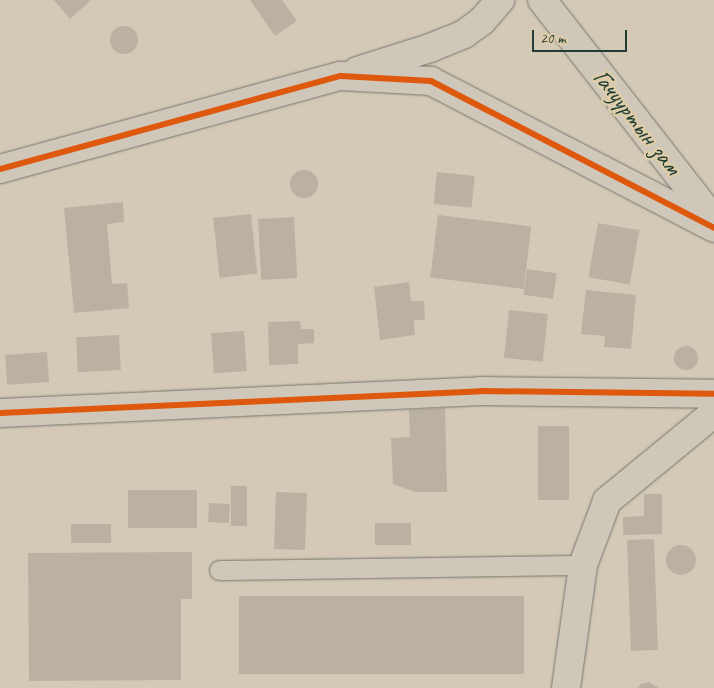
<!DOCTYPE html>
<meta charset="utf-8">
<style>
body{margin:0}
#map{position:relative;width:714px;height:688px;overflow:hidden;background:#d3c9b6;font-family:Caveat,sans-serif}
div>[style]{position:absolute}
.building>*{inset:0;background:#bbb1a3;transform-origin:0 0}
.round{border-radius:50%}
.roads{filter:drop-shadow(0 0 1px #76766c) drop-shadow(0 0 1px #76766c)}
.lane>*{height:19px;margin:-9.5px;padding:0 9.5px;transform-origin:9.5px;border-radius:9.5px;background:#cfc7ba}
.street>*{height:28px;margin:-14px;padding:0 14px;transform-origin:14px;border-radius:14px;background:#cfc7ba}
.secondary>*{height:28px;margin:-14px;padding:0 14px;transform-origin:14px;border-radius:14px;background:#cfc7ba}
.cycleway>*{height:6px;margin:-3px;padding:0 3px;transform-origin:3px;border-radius:3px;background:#de580e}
span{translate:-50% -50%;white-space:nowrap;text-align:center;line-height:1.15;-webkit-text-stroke:5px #dfcdaa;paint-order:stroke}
.street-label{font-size:25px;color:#1f3d34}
.scale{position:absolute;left:532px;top:30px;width:95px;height:22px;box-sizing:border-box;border:2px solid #1f3d34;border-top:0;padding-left:6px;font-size:15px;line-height:18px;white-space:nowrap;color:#1f3d34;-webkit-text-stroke:4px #dfcdaa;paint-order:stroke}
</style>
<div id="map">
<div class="building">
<i style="clip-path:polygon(54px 0,91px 0,70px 19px)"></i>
<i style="clip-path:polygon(250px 0,282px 0,297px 21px,275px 36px)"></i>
<i class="round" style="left:110px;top:26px;width:28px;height:28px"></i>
<i class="round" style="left:290px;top:170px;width:28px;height:28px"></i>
<i style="left:437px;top:172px;width:38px;height:32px;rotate:6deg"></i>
<i style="clip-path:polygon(123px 202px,124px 222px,107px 224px,112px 284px,127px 283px,129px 308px,74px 313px,64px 208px)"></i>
<i style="left:251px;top:214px;width:60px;height:38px;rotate:84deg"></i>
<i style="left:438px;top:215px;width:94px;height:63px;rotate:7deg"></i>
<i style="left:294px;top:217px;width:61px;height:36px;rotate:87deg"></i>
<i style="left:598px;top:223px;width:42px;height:55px;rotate:10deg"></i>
<i style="left:527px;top:269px;width:30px;height:26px;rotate:8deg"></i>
<i style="clip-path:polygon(409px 282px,411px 301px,424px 301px,425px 320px,414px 320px,415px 335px,380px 340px,374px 287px)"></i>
<i style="clip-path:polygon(586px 290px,636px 295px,631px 349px,604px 347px,605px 336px,581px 334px)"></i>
<i style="left:509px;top:310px;width:39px;height:48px;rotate:6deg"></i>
<i style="clip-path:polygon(300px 321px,301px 329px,314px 329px,314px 343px,298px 344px,298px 364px,269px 365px,268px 322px)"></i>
<i style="left:244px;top:331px;width:40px;height:33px;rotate:86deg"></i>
<i style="left:119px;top:335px;width:35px;height:43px;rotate:87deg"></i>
<i class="round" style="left:674px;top:346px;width:24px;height:24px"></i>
<i style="left:47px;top:352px;width:30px;height:42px;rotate:86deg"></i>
<i style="clip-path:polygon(445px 408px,447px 492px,415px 492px,393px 484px,391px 438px,410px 437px,409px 410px)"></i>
<i style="left:538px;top:426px;width:31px;height:74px"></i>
<i style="left:231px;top:486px;width:16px;height:40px"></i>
<i style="left:128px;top:490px;width:69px;height:38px"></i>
<i style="left:276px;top:492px;width:31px;height:57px;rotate:2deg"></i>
<i style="clip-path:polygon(644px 494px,662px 494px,662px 534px,623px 535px,623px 517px,644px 516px)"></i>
<i style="left:209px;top:503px;width:21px;height:19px;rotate:3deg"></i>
<i style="left:411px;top:523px;width:22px;height:36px;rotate:90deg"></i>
<i style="left:71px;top:524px;width:40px;height:19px"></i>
<i style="left:654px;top:539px;width:111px;height:27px;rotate:88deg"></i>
<i class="round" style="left:666px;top:545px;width:30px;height:30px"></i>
<i style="clip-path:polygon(192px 552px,192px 599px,181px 599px,181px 680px,29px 681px,28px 553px)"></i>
<i style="left:239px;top:596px;width:285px;height:78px"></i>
<i style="clip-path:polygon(649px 682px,659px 688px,638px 688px,641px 684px)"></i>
</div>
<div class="roads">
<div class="lane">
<i style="left:219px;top:570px;width:364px;rotate:-0.8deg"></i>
</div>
<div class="street">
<i style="left:0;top:413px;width:482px;rotate:-2.6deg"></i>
<i style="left:481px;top:391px;width:233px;rotate:0.7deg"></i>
<i style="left:566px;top:688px;width:124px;rotate:-82.1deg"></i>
<i style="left:583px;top:565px;width:68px;rotate:-69.4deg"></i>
<i style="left:607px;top:501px;width:139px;rotate:-39.4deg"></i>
</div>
<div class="secondary">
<i style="left:542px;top:0;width:279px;rotate:52deg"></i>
<i style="left:357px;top:71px;width:77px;rotate:-17.5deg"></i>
<i style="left:430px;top:48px;width:37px;rotate:-22deg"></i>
<i style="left:464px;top:34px;width:22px;rotate:-36deg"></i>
<i style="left:482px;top:21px;width:28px;rotate:-49deg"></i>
<i style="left:0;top:169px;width:353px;rotate:-15.3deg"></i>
<i style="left:341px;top:76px;width:90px;rotate:3.2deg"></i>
<i style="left:431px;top:81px;width:319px;rotate:27.4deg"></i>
</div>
</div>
<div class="cycleway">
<i style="left:0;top:169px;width:353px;rotate:-15.3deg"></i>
<i style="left:341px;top:76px;width:90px;rotate:3.2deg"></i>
<i style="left:431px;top:81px;width:319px;rotate:27.4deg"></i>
<i style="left:0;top:413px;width:482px;rotate:-2.6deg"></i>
<i style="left:481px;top:391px;width:233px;rotate:0.7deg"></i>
</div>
<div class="street-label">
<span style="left:637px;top:122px;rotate:52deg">Гачууртын зам</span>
</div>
<div class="scale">20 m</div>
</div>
